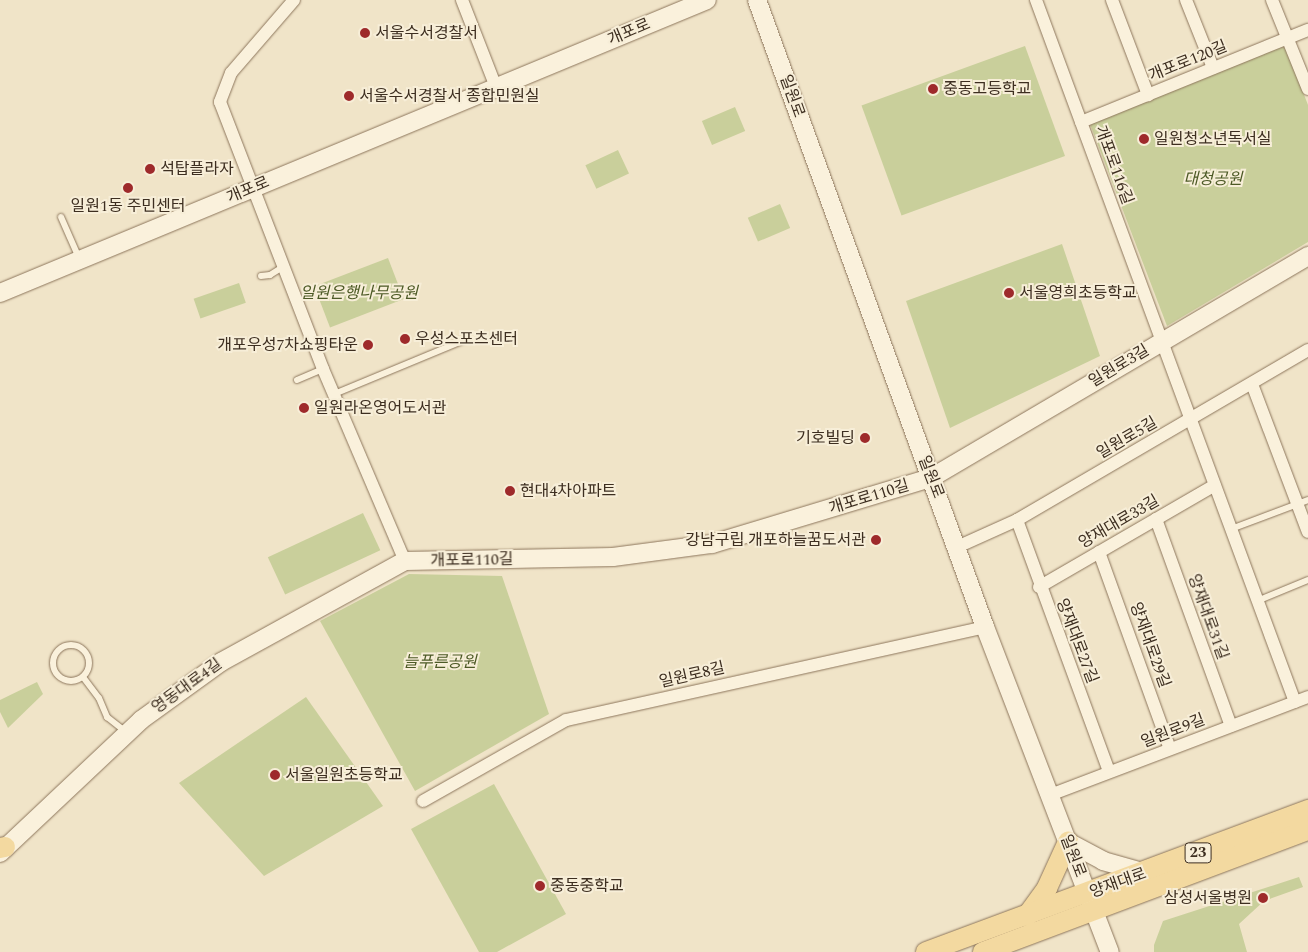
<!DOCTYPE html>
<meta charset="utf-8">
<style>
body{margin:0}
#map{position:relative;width:1308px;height:952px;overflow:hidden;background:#f0e4c8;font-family:Spectral,"Noto Sans KR",serif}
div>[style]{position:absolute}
.green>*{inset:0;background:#c9cf9b;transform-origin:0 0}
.roads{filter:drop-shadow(0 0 1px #8d765c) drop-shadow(0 0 1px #8d765c)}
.lane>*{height:6px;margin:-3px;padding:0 3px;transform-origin:3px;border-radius:3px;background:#faf1dc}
.lane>.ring{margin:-3px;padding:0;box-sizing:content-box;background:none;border:6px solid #faf1dc;border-radius:50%}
.street>*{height:12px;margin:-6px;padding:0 6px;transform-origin:6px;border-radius:6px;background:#faf1dc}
.secondary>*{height:18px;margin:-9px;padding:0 9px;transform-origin:9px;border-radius:9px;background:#faf1dc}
.primary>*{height:20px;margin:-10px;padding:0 10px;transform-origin:10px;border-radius:10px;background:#f3d9a0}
.dots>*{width:14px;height:14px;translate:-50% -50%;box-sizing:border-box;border:2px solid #f7eed8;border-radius:50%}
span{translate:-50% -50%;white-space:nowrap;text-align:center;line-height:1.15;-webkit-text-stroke:4px #f7eed8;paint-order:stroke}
.shield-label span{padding:1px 4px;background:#f7eed8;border:1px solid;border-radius:4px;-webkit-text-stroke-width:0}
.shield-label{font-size:15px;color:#3d2e20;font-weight:700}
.street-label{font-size:16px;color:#3d2e20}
.poi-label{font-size:16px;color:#3d2e20}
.left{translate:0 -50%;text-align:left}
.right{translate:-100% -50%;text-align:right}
.park-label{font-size:16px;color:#4d5a26;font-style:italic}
</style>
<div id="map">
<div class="green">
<i style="clip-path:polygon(1285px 45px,1308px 105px,1308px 242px,1167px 326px,1090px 124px)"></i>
<i style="left:1025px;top:46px;width:117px;height:174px;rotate:70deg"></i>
<i style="left:735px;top:107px;width:26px;height:36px;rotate:67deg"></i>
<i style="left:618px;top:150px;width:26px;height:36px;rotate:65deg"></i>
<i style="left:780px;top:204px;width:26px;height:35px;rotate:67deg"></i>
<i style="clip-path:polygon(1062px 244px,1100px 356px,950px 428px,906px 301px)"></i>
<i style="left:388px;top:258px;width:44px;height:79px;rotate:69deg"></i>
<i style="left:239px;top:283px;width:21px;height:48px;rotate:71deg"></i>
<i style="left:363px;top:513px;width:41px;height:105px;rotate:65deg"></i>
<i style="clip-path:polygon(409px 574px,502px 576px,549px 714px,415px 791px,320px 621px)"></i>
<i style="clip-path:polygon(37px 682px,43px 694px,8px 728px,0 712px,0 700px)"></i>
<i style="clip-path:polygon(306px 697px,383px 806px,264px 876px,179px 783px)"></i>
<i style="clip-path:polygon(494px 784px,566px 914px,497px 952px,479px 952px,411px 829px)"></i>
<i style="clip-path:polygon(1299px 877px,1303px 887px,1264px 901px,1239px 924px,1247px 952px,1154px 952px,1154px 945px,1163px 921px)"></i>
</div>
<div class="roads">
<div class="lane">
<i style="left:61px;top:217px;width:45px;rotate:66.3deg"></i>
<i style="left:261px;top:276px;width:9px;rotate:-6deg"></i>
<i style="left:270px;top:275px;width:15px;rotate:-32deg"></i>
<i style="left:297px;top:380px;width:28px;rotate:-23deg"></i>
<i style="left:334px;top:394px;width:139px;rotate:-22.5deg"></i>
<i style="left:1231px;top:529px;width:82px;rotate:-20.6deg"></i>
<i style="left:1257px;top:601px;width:55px;rotate:-22.4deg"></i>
<i class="ring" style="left:53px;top:645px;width:30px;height:30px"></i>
<i style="left:83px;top:677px;width:26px;rotate:53deg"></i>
<i style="left:99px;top:698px;width:21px;rotate:67deg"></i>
<i style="left:107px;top:717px;width:24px;rotate:38deg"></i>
</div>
<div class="street">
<i style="left:294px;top:0;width:96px;rotate:130.8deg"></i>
<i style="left:231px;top:73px;width:31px;rotate:111deg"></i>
<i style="left:220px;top:102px;width:286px;rotate:68.9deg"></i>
<i style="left:323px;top:369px;width:209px;rotate:66.9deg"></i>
<i style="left:462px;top:0;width:93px;rotate:68.7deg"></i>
<i style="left:1036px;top:0;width:748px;rotate:69.75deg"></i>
<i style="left:1112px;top:0;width:102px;rotate:69.2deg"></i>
<i style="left:1186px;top:0;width:73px;rotate:68.3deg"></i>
<i style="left:1272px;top:0;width:96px;rotate:68deg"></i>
<i style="left:1081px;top:122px;width:245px;rotate:-22.1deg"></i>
<i style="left:1252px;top:384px;width:158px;rotate:69.3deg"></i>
<i style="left:1156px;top:519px;width:220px;rotate:70.1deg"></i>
<i style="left:1017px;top:520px;width:268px;rotate:69.9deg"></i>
<i style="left:957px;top:547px;width:66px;rotate:-24.2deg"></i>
<i style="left:1017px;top:520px;width:337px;rotate:-30.3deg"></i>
<i style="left:1099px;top:552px;width:209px;rotate:70.2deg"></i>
<i style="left:1039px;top:587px;width:203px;rotate:-30.1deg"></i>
<i style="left:1050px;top:795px;width:276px;rotate:-20.8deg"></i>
<i style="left:423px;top:801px;width:164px;rotate:-29.5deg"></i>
<i style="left:566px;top:720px;width:429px;rotate:-12.5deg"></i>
</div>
<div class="secondary">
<i style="left:757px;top:0;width:667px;rotate:70.02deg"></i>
<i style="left:985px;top:627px;width:348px;rotate:69deg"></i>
<i style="left:0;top:293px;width:765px;rotate:-22.51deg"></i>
<i style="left:1068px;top:842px;width:40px;rotate:28deg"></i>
<i style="left:1103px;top:861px;width:45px;rotate:15.6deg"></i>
<i style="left:0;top:853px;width:194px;rotate:-43.3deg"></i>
<i style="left:141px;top:720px;width:99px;rotate:-35.9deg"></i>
<i style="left:221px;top:662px;width:210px;rotate:-28.8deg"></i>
<i style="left:405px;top:561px;width:208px;rotate:-1.1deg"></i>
<i style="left:613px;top:557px;width:100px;rotate:-7.5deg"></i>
<i style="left:712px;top:544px;width:229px;rotate:-16.8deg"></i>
<i style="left:931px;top:478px;width:438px;rotate:-30.5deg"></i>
</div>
<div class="primary">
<i style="left:0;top:848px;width:5px;rotate:-11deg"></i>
<i style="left:1027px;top:916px;width:34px;rotate:-54deg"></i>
<i style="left:1047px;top:888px;width:51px;rotate:-65.5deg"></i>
<i style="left:926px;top:952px;width:408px;rotate:-20.4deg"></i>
<i style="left:983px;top:952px;width:347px;rotate:-20.6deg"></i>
</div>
</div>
<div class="dots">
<i style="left:365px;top:33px;background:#9e2a2b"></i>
<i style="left:933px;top:89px;background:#9e2a2b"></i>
<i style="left:349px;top:96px;background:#9e2a2b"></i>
<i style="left:1144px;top:139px;background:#9e2a2b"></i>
<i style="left:150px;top:169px;background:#9e2a2b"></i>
<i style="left:128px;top:188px;background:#9e2a2b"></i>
<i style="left:1009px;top:293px;background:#9e2a2b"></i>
<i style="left:405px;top:339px;background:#9e2a2b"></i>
<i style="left:368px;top:345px;background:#9e2a2b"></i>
<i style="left:304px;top:408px;background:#9e2a2b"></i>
<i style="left:865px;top:438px;background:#9e2a2b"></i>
<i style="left:510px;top:491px;background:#9e2a2b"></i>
<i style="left:876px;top:540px;background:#9e2a2b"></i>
<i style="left:275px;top:775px;background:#9e2a2b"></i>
<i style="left:540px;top:886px;background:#9e2a2b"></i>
<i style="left:1263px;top:898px;background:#9e2a2b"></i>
</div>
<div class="shield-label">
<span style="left:1198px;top:853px">23</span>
</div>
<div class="street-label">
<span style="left:629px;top:32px;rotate:-23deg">개포로</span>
<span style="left:1188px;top:61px;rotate:-22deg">개포로120길</span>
<span style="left:792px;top:96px;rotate:70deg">일원로</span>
<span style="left:1114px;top:165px;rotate:70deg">개포로116길</span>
<span style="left:248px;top:190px;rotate:-23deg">개포로</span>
<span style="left:1119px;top:366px;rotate:-31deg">일원로3길</span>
<span style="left:1127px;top:438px;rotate:-30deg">일원로5길</span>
<span style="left:931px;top:477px;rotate:69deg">일원로</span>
<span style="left:869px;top:497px;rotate:-17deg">개포로110길</span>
<span style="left:1119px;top:522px;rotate:-30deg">양재대로33길</span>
<span style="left:472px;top:560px;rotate:-1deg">개포로110길</span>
<span style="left:1208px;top:617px;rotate:70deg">양재대로31길</span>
<span style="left:1077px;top:641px;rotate:69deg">양재대로27길</span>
<span style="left:1150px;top:645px;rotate:70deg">양재대로29길</span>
<span style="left:692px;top:675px;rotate:-13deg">일원로8길</span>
<span style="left:187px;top:686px;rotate:-36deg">영동대로4길</span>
<span style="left:1173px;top:731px;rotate:-21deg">일원로9길</span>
<span style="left:1073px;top:856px;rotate:69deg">일원로</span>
<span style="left:1118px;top:883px;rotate:-20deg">양재대로</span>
</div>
<div class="poi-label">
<span class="left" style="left:375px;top:33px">서울수서경찰서</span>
<span class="left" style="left:943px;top:89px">중동고등학교</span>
<span class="left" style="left:359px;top:96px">서울수서경찰서 종합민원실</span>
<span class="left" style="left:1154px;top:139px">일원청소년독서실</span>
<span class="left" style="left:160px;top:169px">석탑플라자</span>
<span style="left:128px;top:206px">일원1동 주민센터</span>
<span class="left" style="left:1019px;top:293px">서울영희초등학교</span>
<span class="left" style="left:415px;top:339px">우성스포츠센터</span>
<span class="right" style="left:358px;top:345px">개포우성7차쇼핑타운</span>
<span class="left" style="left:314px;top:408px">일원라온영어도서관</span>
<span class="right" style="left:855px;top:438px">기호빌딩</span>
<span class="left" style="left:520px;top:491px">현대4차아파트</span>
<span class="right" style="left:866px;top:540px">강남구립 개포하늘꿈도서관</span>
<span class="left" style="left:285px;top:775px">서울일원초등학교</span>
<span class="left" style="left:550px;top:886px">중동중학교</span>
<span class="right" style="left:1252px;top:898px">삼성서울병원</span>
</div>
<div class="park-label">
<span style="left:1213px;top:179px">대청공원</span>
<span style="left:359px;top:293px">일원은행나무공원</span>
<span style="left:440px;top:662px">늘푸른공원</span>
</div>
</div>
